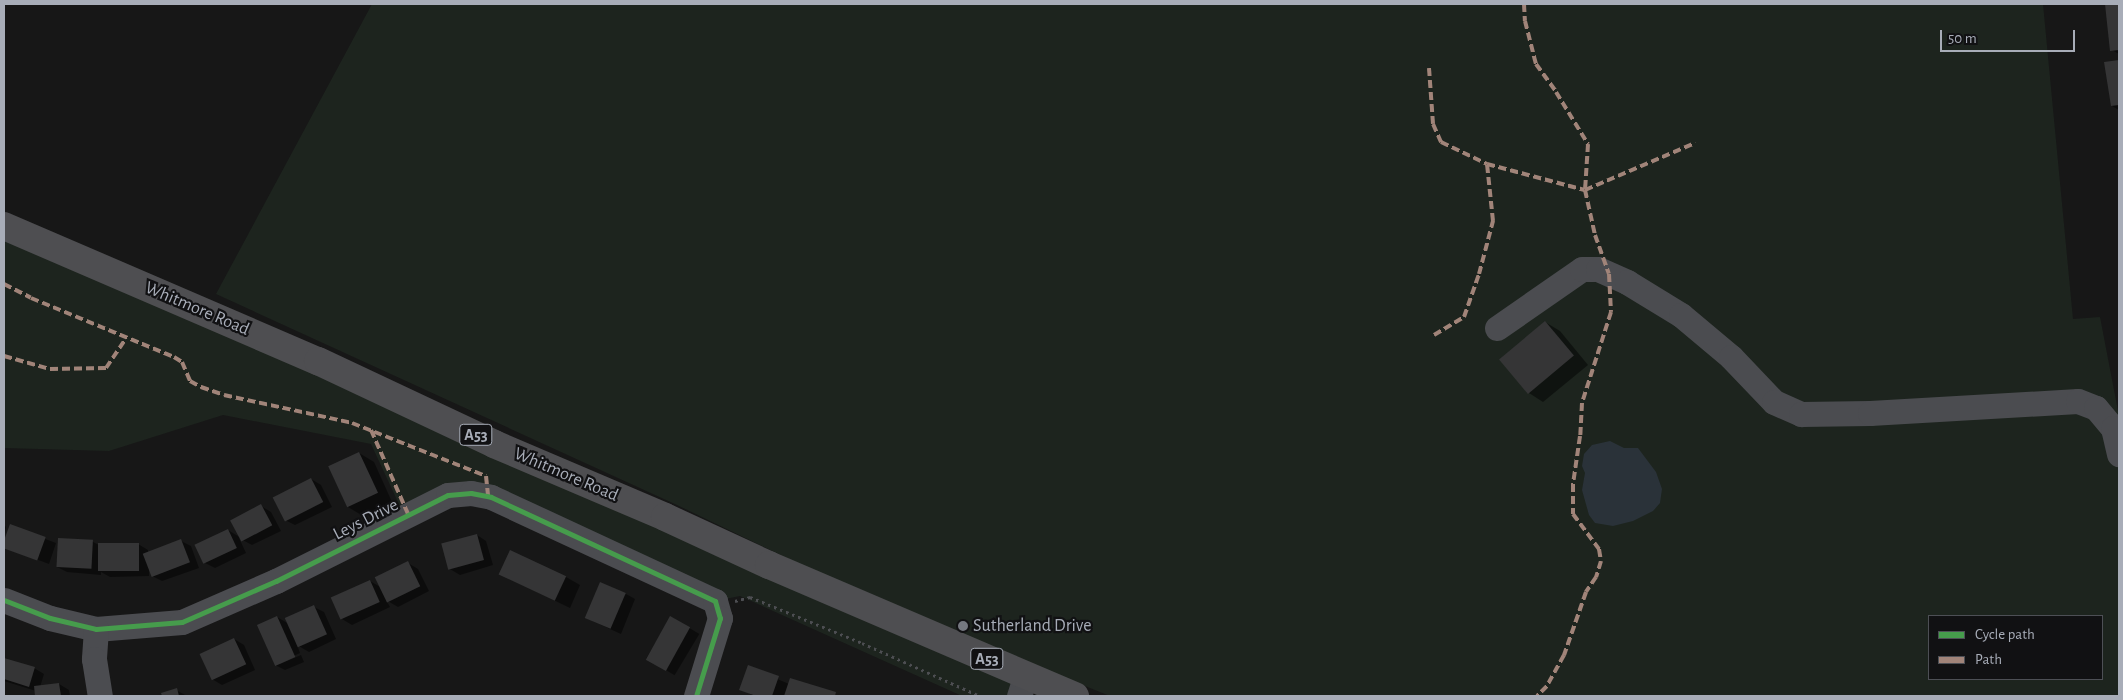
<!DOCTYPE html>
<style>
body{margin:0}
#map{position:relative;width:2123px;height:700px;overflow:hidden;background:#171717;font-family:"Alegreya Sans",sans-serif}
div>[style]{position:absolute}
.green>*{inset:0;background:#1d241e}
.water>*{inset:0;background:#2a3239}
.shadow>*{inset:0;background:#0007;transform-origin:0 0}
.building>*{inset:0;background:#353536;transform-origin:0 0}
.path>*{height:3px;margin-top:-1.5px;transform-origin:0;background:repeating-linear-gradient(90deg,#4d4e52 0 2.5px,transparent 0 6.5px)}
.minor>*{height:25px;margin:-12.5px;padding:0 12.5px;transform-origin:12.5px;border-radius:12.5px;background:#4b4c50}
.highway>*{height:28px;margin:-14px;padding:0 14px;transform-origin:14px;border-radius:14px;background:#4e4e51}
.quiet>*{height:4px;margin-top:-2px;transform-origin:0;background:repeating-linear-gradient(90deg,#a18479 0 8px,transparent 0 12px)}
.cycleway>*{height:5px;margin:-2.5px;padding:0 2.5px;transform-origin:2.5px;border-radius:2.5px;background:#469c4c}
.dots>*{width:14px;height:14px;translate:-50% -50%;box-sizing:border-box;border:2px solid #111113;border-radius:50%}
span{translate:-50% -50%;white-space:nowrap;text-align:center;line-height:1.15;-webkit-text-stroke:4.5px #111113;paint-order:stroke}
.shield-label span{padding:1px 4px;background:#111113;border:1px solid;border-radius:4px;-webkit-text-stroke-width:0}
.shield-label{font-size:16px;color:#a8adb8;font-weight:700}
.street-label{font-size:18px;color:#a8adb8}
.poi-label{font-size:18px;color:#a8adb8}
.left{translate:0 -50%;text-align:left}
.frame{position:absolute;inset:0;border:5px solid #a8adb8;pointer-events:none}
.legend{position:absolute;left:1928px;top:615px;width:175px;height:65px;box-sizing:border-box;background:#111113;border:1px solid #4d4f55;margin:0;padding:6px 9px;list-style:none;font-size:15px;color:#a8adb8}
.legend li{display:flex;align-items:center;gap:10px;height:25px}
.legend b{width:25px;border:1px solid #4d4f55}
.scale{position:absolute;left:1940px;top:30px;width:135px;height:22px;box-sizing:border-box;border:2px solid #a8adb8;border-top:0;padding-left:6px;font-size:15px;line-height:18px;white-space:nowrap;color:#a8adb8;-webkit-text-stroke:4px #111113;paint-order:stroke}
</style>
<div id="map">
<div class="green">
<i style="clip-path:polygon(evenodd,372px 4px,2043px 4px,2073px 319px,2100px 317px,2119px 416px,2119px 696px,1110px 696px,895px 610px,677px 505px,216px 294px,372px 4px,1929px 616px,2102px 616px,2102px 679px,1929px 679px,1929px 616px)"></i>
<i style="clip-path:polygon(4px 226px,1075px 696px,1036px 696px,1026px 676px,1019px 696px,962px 696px,740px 596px,715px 601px,491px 497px,404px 515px,371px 444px,223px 415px,109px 451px,4px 448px)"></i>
</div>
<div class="water">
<i style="clip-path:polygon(1610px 441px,1624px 448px,1638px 448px,1656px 472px,1662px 489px,1660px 503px,1653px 511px,1633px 521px,1613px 526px,1595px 523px,1589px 515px,1582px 490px,1585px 473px,1582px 466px,1584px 454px,1592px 445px)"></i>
</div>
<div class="shadow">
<i style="clip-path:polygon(2116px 4px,2119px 4px,2119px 54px,2112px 50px)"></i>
<i style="clip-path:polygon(2119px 61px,2119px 110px,2112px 106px,2105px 63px)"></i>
<i style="clip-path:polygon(1545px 322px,1560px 331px,1588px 365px,1543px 402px,1529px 393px)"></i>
<i style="clip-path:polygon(359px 453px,374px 462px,392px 502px,363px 516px,348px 507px,329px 467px)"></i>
<i style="clip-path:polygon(311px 479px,321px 485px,332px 507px,295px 525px,285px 520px)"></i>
<i style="clip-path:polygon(261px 506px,271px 512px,281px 531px,252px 545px,239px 538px,246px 553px,215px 568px,205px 563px,228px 530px,241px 538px)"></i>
<i style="clip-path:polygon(4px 525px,6px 527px,4px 541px,10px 526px,56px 543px,49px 564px,4px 547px)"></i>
<i style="clip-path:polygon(477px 535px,486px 541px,493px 565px,460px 575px,450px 569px)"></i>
<i style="clip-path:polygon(59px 539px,93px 542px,99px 545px,138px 544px,148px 550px,148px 553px,181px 541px,191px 546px,199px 568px,162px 581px,152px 576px,149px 568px,149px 576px,110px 577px,101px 572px,101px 575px,67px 572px,57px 567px)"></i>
<i style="clip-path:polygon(408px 563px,418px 569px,429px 591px,398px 607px,386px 600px,390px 607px,352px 625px,342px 619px,370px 581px,382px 588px)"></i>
<i style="clip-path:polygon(500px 574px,566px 577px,580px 585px,570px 608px)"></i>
<i style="clip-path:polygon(626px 594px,635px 599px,621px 634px,586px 618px)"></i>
<i style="clip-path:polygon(314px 607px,324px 612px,336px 639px,309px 652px,297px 645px,300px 653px,280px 662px,280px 664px,301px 655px,304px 662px,285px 670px,275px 665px,277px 617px,289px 624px)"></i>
<i style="left:671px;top:617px;width:33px;height:48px;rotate:31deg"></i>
<i style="clip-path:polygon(234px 639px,244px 645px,255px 670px,222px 685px,212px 679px)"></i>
<i style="clip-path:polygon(4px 659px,34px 668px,44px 674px,40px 687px,59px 684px,69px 690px,70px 696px,36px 696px,36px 691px,4px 681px)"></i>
<i style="clip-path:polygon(749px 667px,789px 684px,840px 696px,754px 696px,741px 689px)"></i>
<i style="clip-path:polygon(176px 690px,187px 696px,163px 696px,162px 693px)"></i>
</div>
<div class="building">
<i style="clip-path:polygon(2105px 4px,2119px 4px,2119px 50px,2110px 51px)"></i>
<i style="clip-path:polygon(2119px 60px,2119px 105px,2111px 106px,2104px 62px)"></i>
<i style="left:1545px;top:321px;width:45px;height:60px;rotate:50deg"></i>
<i style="left:359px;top:452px;width:45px;height:34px;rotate:65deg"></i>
<i style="left:311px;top:478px;width:27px;height:43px;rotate:63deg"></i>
<i style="left:261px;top:504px;width:24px;height:35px;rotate:62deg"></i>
<i style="left:10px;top:524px;width:38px;height:25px;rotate:20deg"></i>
<i style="left:228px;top:529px;width:21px;height:37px;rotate:65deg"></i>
<i style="left:477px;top:534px;width:27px;height:37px;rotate:75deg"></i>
<i style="left:58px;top:538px;width:35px;height:29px;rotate:3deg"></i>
<i style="left:181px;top:539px;width:25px;height:41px;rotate:69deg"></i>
<i style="left:139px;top:543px;width:28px;height:41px;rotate:90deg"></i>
<i style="left:510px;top:550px;width:62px;height:27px;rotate:25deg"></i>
<i style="left:408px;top:561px;width:28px;height:37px;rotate:64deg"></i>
<i style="left:370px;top:580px;width:24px;height:43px;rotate:66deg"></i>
<i style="left:600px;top:582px;width:28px;height:39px;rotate:23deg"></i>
<i style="left:314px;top:605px;width:32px;height:32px;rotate:66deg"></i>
<i style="left:277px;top:616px;width:45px;height:22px;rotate:66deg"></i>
<i style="left:670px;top:616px;width:23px;height:50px;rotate:29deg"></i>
<i style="left:234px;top:638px;width:29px;height:38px;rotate:65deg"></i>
<i style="clip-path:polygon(4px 658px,35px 667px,29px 687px,4px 679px)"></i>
<i style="clip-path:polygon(748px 665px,779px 676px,772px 696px,756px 696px,739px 690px)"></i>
<i style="clip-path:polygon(790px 678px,836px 692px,835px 696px,784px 696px)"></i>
<i style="clip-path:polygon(59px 683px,61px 696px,35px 696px,34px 686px)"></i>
<i style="clip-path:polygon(177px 688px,179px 696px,162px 696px,161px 693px)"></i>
</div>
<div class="path">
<i style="left:735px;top:601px;width:16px;rotate:-15deg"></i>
<i style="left:750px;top:597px;width:121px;rotate:22.3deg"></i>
<i style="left:862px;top:643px;width:129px;rotate:24.2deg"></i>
</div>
<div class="minor">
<i style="left:1497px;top:328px;width:103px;rotate:-34.8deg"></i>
<i style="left:1582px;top:269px;width:16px"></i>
<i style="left:1598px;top:269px;width:32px;rotate:24deg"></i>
<i style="left:1627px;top:282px;width:63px;rotate:31.4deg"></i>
<i style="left:1681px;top:315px;width:65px;rotate:40deg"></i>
<i style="left:1731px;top:357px;width:62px;rotate:46.3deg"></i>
<i style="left:1774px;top:402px;width:30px;rotate:24deg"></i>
<i style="left:1801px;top:414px;width:69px;rotate:-0.8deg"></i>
<i style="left:1870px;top:413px;width:208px;rotate:-3.3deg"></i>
<i style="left:2078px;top:401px;width:19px;rotate:21deg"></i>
<i style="left:2096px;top:408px;width:26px;rotate:50deg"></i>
<i style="left:2113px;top:428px;width:27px;rotate:77deg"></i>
<i style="left:4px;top:600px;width:49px;rotate:21.4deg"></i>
<i style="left:50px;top:618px;width:47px;rotate:13.4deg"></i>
<i style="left:96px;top:629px;width:86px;rotate:-4.7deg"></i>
<i style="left:182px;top:622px;width:103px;rotate:-23.6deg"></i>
<i style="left:276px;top:581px;width:192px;rotate:-26.6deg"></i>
<i style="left:448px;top:495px;width:23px;rotate:-5deg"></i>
<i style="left:471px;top:493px;width:20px;rotate:11deg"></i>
<i style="left:491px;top:497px;width:247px;rotate:24.9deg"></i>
<i style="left:715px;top:601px;width:18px;rotate:74deg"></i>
<i style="left:720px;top:618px;width:82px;rotate:107.1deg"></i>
<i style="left:96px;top:629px;width:30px;rotate:94deg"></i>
<i style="left:94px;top:659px;width:37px;rotate:81deg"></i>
<i style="left:1019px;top:696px;width:22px;rotate:-72deg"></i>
</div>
<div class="highway">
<i style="left:4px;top:226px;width:342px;rotate:23.3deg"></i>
<i style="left:318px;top:361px;width:195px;rotate:25.2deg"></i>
<i style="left:494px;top:444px;width:186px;rotate:23.1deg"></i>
<i style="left:665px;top:517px;width:115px;rotate:24.8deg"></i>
<i style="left:769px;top:565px;width:333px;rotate:23.2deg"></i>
</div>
<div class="quiet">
<i style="left:1524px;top:4px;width:17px;rotate:87deg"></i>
<i style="left:1525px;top:21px;width:44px;rotate:75.7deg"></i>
<i style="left:1536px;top:64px;width:34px;rotate:54deg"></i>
<i style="left:1556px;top:92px;width:61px;rotate:58.4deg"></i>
<i style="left:1588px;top:144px;width:46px;rotate:93.7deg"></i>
<i style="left:1585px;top:190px;width:46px;rotate:77.5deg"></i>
<i style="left:1595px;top:235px;width:41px;rotate:70.3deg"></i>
<i style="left:1609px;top:274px;width:38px;rotate:87deg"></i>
<i style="left:1611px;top:312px;width:96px;rotate:107.7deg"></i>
<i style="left:1582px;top:403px;width:33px;rotate:93deg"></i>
<i style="left:1580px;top:436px;width:49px;rotate:98.3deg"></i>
<i style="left:1573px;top:484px;width:30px;rotate:90deg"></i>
<i style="left:1573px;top:514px;width:44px;rotate:53.4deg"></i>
<i style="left:1599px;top:549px;width:12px;rotate:81deg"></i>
<i style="left:1601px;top:561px;width:17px;rotate:107deg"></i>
<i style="left:1596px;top:577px;width:18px;rotate:124deg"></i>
<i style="left:1586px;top:592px;width:67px;rotate:109.2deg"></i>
<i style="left:1564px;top:655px;width:35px;rotate:119deg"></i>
<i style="left:1547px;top:686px;width:14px;rotate:135deg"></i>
<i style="left:1429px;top:68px;width:56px;rotate:85.9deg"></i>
<i style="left:1433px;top:124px;width:20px;rotate:66deg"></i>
<i style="left:1441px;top:142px;width:51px;rotate:25.6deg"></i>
<i style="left:1487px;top:164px;width:101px;rotate:14.9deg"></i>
<i style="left:1585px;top:190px;width:120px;rotate:-23.1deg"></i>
<i style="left:4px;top:284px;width:30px;rotate:27deg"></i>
<i style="left:31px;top:298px;width:155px;rotate:22.4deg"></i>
<i style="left:174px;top:357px;width:9px;rotate:32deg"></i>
<i style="left:182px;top:362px;width:21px;rotate:67deg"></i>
<i style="left:190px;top:381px;width:13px;rotate:29deg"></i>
<i style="left:201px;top:387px;width:24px;rotate:19deg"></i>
<i style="left:224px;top:395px;width:131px;rotate:12.3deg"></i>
<i style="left:352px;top:423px;width:144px;rotate:21.6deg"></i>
<i style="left:486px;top:476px;width:20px;rotate:84deg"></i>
<i style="left:1434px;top:335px;width:35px;rotate:-31deg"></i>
<i style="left:1464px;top:317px;width:46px;rotate:-70.8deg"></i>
<i style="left:1479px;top:274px;width:55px;rotate:-75.2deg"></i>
<i style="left:1493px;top:221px;width:57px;rotate:-96deg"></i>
<i style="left:4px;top:356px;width:48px;rotate:15.8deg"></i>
<i style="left:50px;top:369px;width:56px;rotate:-1deg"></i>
<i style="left:106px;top:368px;width:36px;rotate:-56deg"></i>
<i style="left:371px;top:430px;width:92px;rotate:66.2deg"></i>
</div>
<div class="cycleway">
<i style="left:4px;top:600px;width:49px;rotate:21.4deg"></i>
<i style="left:50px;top:618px;width:47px;rotate:13.4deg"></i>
<i style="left:96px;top:629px;width:86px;rotate:-4.7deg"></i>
<i style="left:182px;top:622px;width:103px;rotate:-23.6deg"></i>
<i style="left:276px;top:581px;width:192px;rotate:-26.6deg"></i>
<i style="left:448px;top:495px;width:23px;rotate:-5deg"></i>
<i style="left:471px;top:493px;width:20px;rotate:11deg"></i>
<i style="left:491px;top:497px;width:247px;rotate:24.9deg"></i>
<i style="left:715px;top:601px;width:18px;rotate:74deg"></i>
<i style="left:720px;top:618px;width:82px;rotate:107.1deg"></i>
</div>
<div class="dots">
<i style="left:963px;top:626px;background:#757880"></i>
</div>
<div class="shield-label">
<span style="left:476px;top:435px">A53</span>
<span style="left:987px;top:659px">A53</span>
</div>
<div class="street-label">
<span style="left:197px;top:309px;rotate:23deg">Whitmore Road</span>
<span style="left:566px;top:475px;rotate:23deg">Whitmore Road</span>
<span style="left:366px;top:520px;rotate:-27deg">Leys Drive</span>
</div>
<div class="poi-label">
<span class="left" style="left:973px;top:626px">Sutherland Drive</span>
</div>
<div class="frame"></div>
<ul class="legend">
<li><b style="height:6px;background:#469c4c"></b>Cycle path</li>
<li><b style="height:6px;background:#a18479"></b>Path</li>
</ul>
<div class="scale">50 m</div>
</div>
